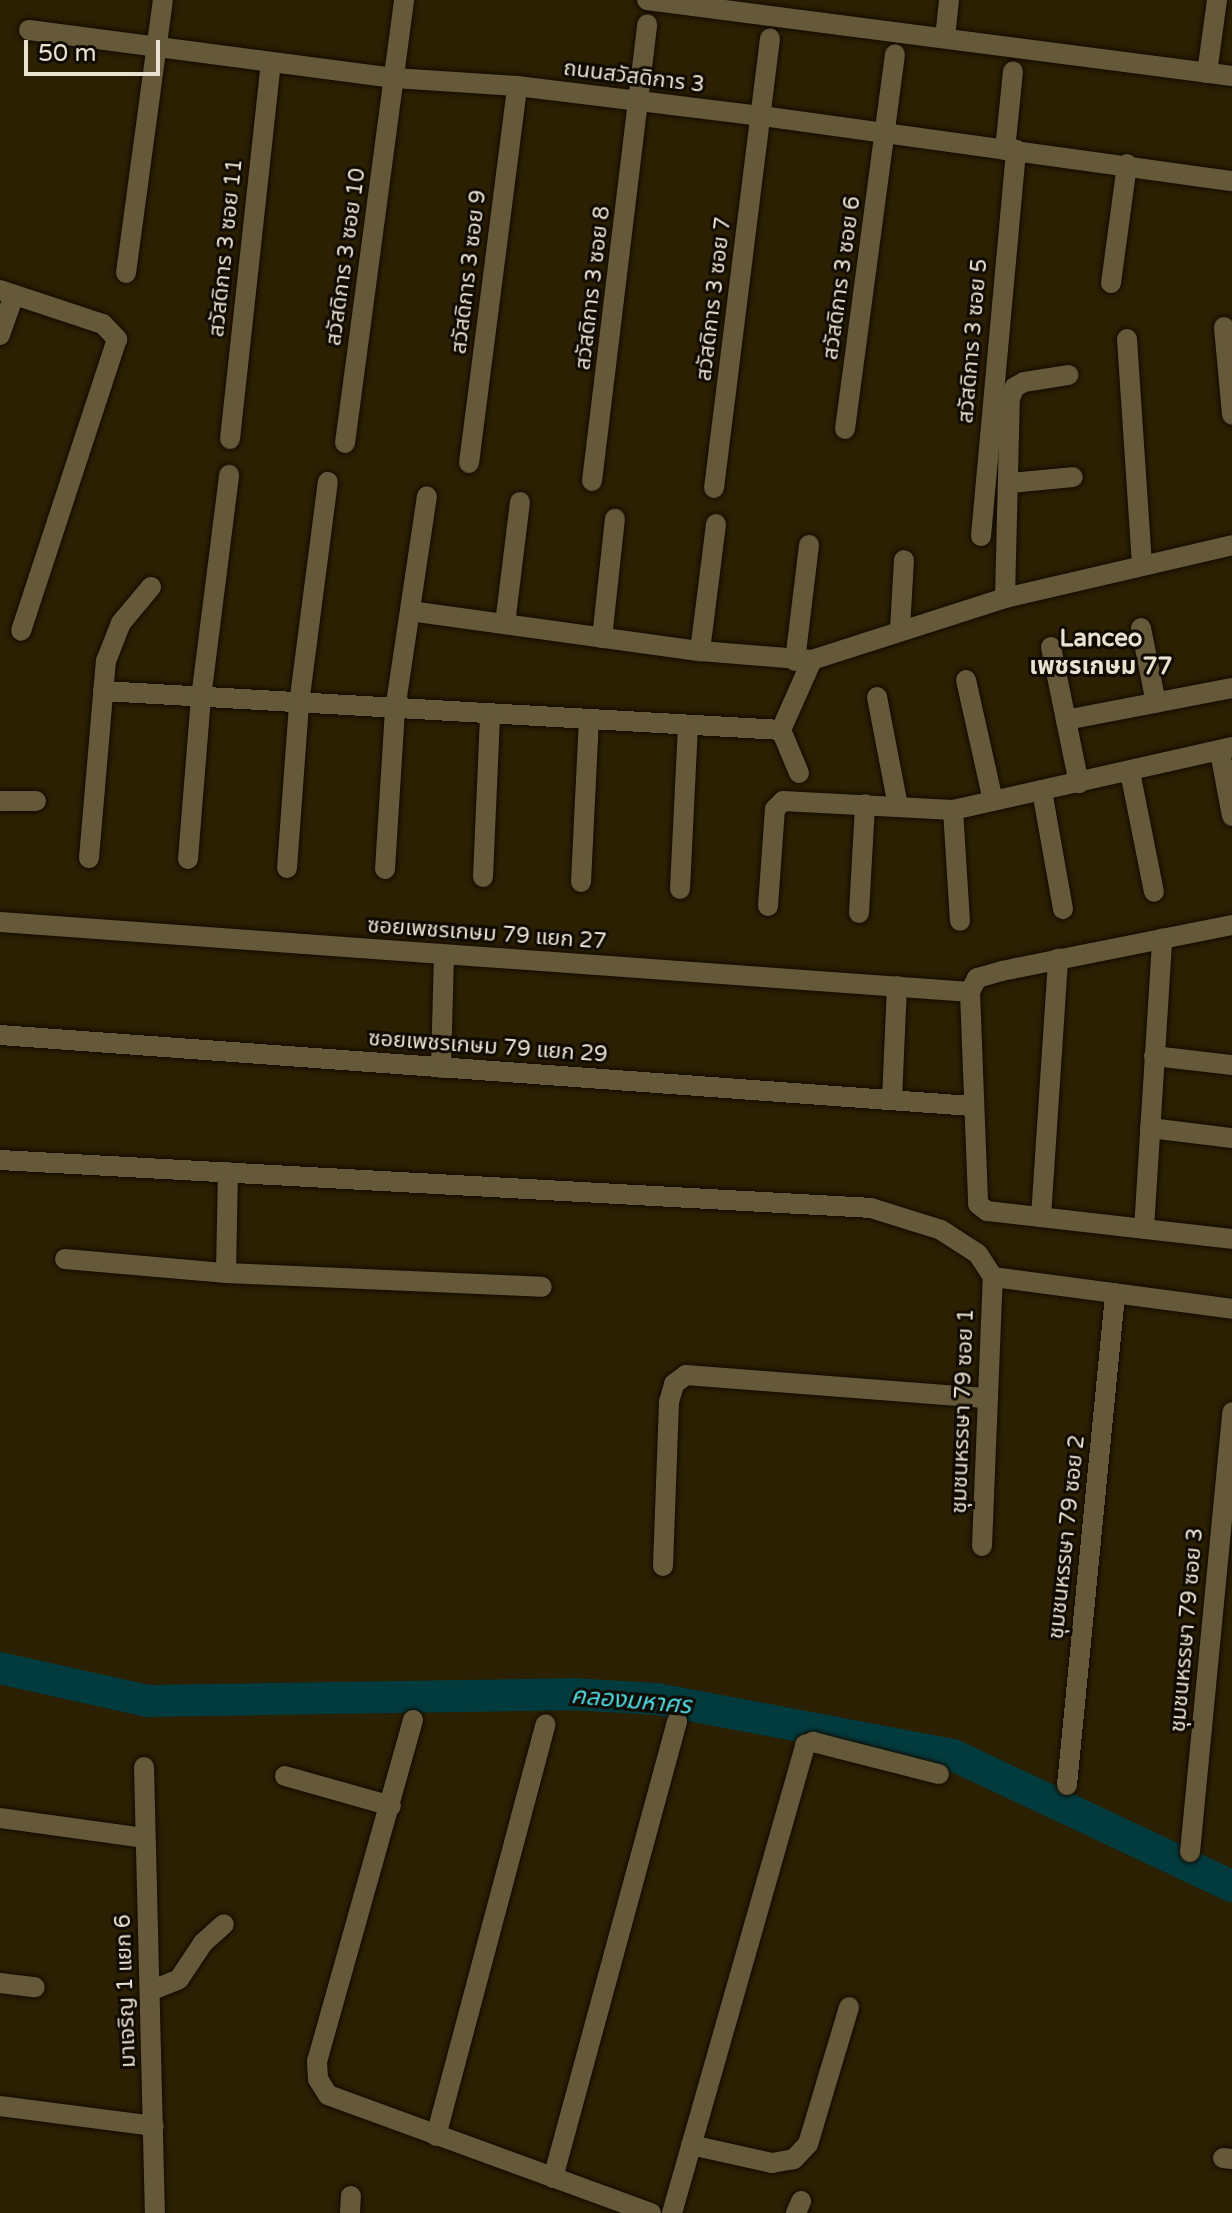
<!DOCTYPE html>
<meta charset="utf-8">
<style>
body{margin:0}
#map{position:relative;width:1232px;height:2213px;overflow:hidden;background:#2b2001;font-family:"Varela Round","Noto Sans Thai",sans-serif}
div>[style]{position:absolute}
.river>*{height:32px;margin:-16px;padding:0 16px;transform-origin:16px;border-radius:16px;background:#023b3e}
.roads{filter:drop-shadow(0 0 2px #120a00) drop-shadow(0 0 2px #120a00)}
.minor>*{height:20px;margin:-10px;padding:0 10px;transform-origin:10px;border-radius:10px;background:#655939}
span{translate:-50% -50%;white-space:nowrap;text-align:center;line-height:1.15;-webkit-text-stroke:6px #0f0a02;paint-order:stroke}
.street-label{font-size:22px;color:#e9e2d1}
.neighbourhood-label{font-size:24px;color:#e9e2d1;font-weight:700}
.water-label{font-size:24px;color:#4fdce5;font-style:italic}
.scale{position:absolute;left:24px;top:40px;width:136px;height:36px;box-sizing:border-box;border:4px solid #e9e2d1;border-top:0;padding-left:10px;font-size:24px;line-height:28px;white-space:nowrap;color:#e9e2d1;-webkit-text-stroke:6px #0f0a02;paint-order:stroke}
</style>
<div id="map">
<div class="river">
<i style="left:0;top:1668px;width:152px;rotate:12.6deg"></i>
<i style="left:148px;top:1701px;width:423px;rotate:-0.9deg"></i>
<i style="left:571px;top:1694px;width:86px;rotate:3.3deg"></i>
<i style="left:657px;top:1699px;width:301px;rotate:10.7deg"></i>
<i style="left:953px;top:1755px;width:308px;rotate:25.2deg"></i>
</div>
<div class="roads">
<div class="minor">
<i style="left:647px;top:0;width:590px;rotate:7.4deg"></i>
<i style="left:29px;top:30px;width:368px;rotate:7.5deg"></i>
<i style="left:394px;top:78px;width:123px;rotate:3.7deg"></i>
<i style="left:517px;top:86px;width:247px;rotate:7deg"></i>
<i style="left:762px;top:116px;width:474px;rotate:7.9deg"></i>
<i style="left:945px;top:38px;width:38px;rotate:-84deg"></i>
<i style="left:1207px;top:73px;width:74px;rotate:-82.2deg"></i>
<i style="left:1005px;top:150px;width:79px;rotate:-84.2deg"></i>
<i style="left:126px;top:273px;width:275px;rotate:-82.3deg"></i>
<i style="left:1111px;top:283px;width:120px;rotate:-82.3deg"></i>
<i style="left:0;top:290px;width:108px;rotate:18.3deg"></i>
<i style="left:103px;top:324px;width:21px;rotate:47deg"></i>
<i style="left:117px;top:339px;width:307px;rotate:108.2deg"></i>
<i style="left:1224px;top:327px;width:88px;rotate:84.8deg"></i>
<i style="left:0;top:335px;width:42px;rotate:-70.7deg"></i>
<i style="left:1127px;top:339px;width:225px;rotate:86.2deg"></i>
<i style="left:845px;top:429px;width:378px;rotate:-82.4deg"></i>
<i style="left:230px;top:439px;width:378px;rotate:-83.8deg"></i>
<i style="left:345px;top:443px;width:447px;rotate:-82.4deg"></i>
<i style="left:469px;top:463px;width:380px;rotate:-82.7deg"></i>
<i style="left:592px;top:481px;width:460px;rotate:-83.1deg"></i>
<i style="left:1010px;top:483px;width:63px;rotate:-5.4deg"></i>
<i style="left:714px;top:488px;width:453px;rotate:-82.9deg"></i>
<i style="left:981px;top:536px;width:388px;rotate:-84.8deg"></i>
<i style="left:1005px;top:598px;width:200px;rotate:-88.6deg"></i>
<i style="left:1010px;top:398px;width:12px;rotate:-66deg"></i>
<i style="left:1015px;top:387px;width:10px;rotate:-29deg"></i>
<i style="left:1024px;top:382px;width:45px;rotate:-9deg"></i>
<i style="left:410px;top:611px;width:293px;rotate:7.9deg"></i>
<i style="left:700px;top:651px;width:112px;rotate:4.6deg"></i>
<i style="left:505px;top:624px;width:123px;rotate:-83deg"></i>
<i style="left:1141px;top:628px;width:76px;rotate:78.7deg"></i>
<i style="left:900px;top:629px;width:69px;rotate:-86.7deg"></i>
<i style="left:602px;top:638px;width:120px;rotate:-83.8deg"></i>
<i style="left:1051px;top:647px;width:139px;rotate:78.4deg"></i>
<i style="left:700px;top:651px;width:128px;rotate:-82.8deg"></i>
<i style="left:795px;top:661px;width:117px;rotate:-83.1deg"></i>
<i style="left:966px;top:680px;width:124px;rotate:77.4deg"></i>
<i style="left:103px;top:691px;width:679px;rotate:3.29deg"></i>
<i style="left:877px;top:697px;width:111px;rotate:79.1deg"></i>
<i style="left:1066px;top:720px;width:169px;rotate:-10.9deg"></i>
<i style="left:1220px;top:752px;width:65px;rotate:79.4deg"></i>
<i style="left:1130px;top:772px;width:122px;rotate:78.7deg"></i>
<i style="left:799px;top:773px;width:47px;rotate:-112.7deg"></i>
<i style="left:781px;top:730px;width:77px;rotate:-66.1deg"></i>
<i style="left:812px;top:660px;width:203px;rotate:-17.8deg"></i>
<i style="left:1005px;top:598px;width:233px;rotate:-13.1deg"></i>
<i style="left:1042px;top:791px;width:120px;rotate:79.9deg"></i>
<i style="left:0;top:801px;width:36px"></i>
<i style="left:953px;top:810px;width:111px;rotate:86.4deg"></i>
<i style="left:89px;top:858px;width:198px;rotate:-85.1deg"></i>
<i style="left:106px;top:661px;width:41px;rotate:-68.5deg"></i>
<i style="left:121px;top:623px;width:47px;rotate:-50.2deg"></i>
<i style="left:188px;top:859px;width:162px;rotate:-85.4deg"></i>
<i style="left:201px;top:698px;width:225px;rotate:-82.8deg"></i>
<i style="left:287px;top:868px;width:164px;rotate:-85.8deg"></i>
<i style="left:299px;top:704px;width:224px;rotate:-82.6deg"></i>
<i style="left:385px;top:869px;width:159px;rotate:-86.4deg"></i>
<i style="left:395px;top:710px;width:216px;rotate:-81.5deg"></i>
<i style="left:483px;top:877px;width:162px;rotate:-87.5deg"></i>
<i style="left:581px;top:882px;width:162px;rotate:-87.2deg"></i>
<i style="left:680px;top:889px;width:164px;rotate:-87.2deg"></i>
<i style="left:768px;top:906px;width:97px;rotate:-85.9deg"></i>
<i style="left:775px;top:809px;width:11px;rotate:-45deg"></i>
<i style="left:783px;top:801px;width:170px;rotate:3deg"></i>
<i style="left:953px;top:810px;width:286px;rotate:-12.7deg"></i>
<i style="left:859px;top:913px;width:109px;rotate:-86.8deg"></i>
<i style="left:0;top:922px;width:973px;rotate:4.13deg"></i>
<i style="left:1232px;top:925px;width:235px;rotate:168.7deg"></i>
<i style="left:1002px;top:971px;width:26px;rotate:164deg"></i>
<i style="left:977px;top:978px;width:16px;rotate:117deg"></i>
<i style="left:970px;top:992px;width:212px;rotate:87.8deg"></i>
<i style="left:978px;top:1204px;width:11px;rotate:38deg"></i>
<i style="left:987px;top:1211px;width:247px;rotate:6.5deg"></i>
<i style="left:0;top:1035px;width:975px;rotate:4.18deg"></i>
<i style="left:1154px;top:1056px;width:79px;rotate:6.6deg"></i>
<i style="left:441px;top:1068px;width:112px;rotate:-88.5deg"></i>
<i style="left:892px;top:1100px;width:114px;rotate:-87.5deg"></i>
<i style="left:1150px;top:1128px;width:83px;rotate:7deg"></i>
<i style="left:0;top:1160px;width:872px;rotate:3.15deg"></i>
<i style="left:871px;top:1208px;width:73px;rotate:17.4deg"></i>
<i style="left:941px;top:1230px;width:44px;rotate:33deg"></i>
<i style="left:978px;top:1254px;width:27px;rotate:57deg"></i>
<i style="left:993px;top:1277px;width:241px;rotate:7.6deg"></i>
<i style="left:1041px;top:1217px;width:259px;rotate:-86.2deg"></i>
<i style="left:1144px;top:1229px;width:291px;rotate:-86.4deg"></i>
<i style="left:65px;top:1259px;width:162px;rotate:5deg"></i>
<i style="left:226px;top:1273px;width:316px;rotate:2.5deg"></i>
<i style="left:226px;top:1273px;width:101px;rotate:-88.9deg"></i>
<i style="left:982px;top:1546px;width:269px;rotate:-87.7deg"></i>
<i style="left:663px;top:1566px;width:164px;rotate:-87.9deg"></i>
<i style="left:669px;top:1402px;width:19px;rotate:-74deg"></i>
<i style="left:674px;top:1384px;width:15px;rotate:-37deg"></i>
<i style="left:686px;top:1375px;width:302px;rotate:4.4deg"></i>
<i style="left:413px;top:1720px;width:354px;rotate:105.7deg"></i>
<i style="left:317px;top:2061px;width:18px;rotate:87deg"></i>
<i style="left:318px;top:2079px;width:19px;rotate:58deg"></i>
<i style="left:328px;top:2095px;width:344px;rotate:20.1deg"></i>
<i style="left:144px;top:1767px;width:446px;rotate:88.6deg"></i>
<i style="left:285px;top:1776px;width:110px;rotate:15.8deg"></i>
<i style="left:1067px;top:1785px;width:494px;rotate:-84.4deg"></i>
<i style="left:0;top:1818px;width:146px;rotate:7.9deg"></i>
<i style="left:1190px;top:1852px;width:442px;rotate:-84.5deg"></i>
<i style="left:0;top:1983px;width:35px;rotate:7deg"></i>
<i style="left:150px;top:1991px;width:31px;rotate:-22deg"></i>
<i style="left:179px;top:1979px;width:43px;rotate:-56.3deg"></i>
<i style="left:203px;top:1943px;width:28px;rotate:-42deg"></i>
<i style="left:0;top:2106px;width:155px;rotate:7.4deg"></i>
<i style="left:436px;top:2136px;width:426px;rotate:-75.1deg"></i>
<i style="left:691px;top:2145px;width:83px;rotate:12.5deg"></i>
<i style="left:772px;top:2163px;width:22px;rotate:-10deg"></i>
<i style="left:794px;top:2159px;width:21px;rotate:-47deg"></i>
<i style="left:808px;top:2144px;width:143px;rotate:-73.3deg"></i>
<i style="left:1223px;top:2158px;width:9px;rotate:6deg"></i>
<i style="left:553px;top:2178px;width:473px;rotate:-74.8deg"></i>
<i style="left:350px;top:2213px;width:17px;rotate:-87deg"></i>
<i style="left:672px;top:2213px;width:487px;rotate:-74.1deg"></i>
<i style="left:805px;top:1745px;width:9px;rotate:-21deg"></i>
<i style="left:813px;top:1742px;width:130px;rotate:14.3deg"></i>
<i style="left:796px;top:2213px;width:13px;rotate:-67deg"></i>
</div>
</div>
<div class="street-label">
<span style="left:634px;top:77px;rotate:7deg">ถนนสวัสดิการ 3</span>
<span style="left:226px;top:248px;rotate:-84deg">สวัสดิการ 3 ซอย 11</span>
<span style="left:346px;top:257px;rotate:-82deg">สวัสดิการ 3 ซอย 10</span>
<span style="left:469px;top:272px;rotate:-83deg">สวัสดิการ 3 ซอย 9</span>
<span style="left:842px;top:278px;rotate:-82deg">สวัสดิการ 3 ซอย 6</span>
<span style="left:593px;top:288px;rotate:-83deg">สวัสดิการ 3 ซอย 8</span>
<span style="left:714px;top:299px;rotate:-83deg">สวัสดิการ 3 ซอย 7</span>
<span style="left:973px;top:341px;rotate:-85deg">สวัสดิการ 3 ซอย 5</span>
<span style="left:487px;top:934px;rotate:4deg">ซอยเพชรเกษม 79 แยก 27</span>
<span style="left:488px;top:1047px;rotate:4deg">ซอยเพชรเกษม 79 แยก 29</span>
<span style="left:963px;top:1411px;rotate:-88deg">ชุมชนหรรษา 79 ซอย 1</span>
<span style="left:1067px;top:1537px;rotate:-84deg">ชุมชนหรรษา 79 ซอย 2</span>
<span style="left:1187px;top:1630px;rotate:-85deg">ชุมชนหรรษา 79 ซอย 3</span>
<span style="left:126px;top:1991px;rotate:-92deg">มาเจริญ 1 แยก 6</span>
</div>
<div class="neighbourhood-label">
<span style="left:1101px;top:653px">Lanceo<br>เพชรเกษม 77</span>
</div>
<div class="water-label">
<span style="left:631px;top:1701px;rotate:5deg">คลองมหาศร</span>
</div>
<div class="scale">50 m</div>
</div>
